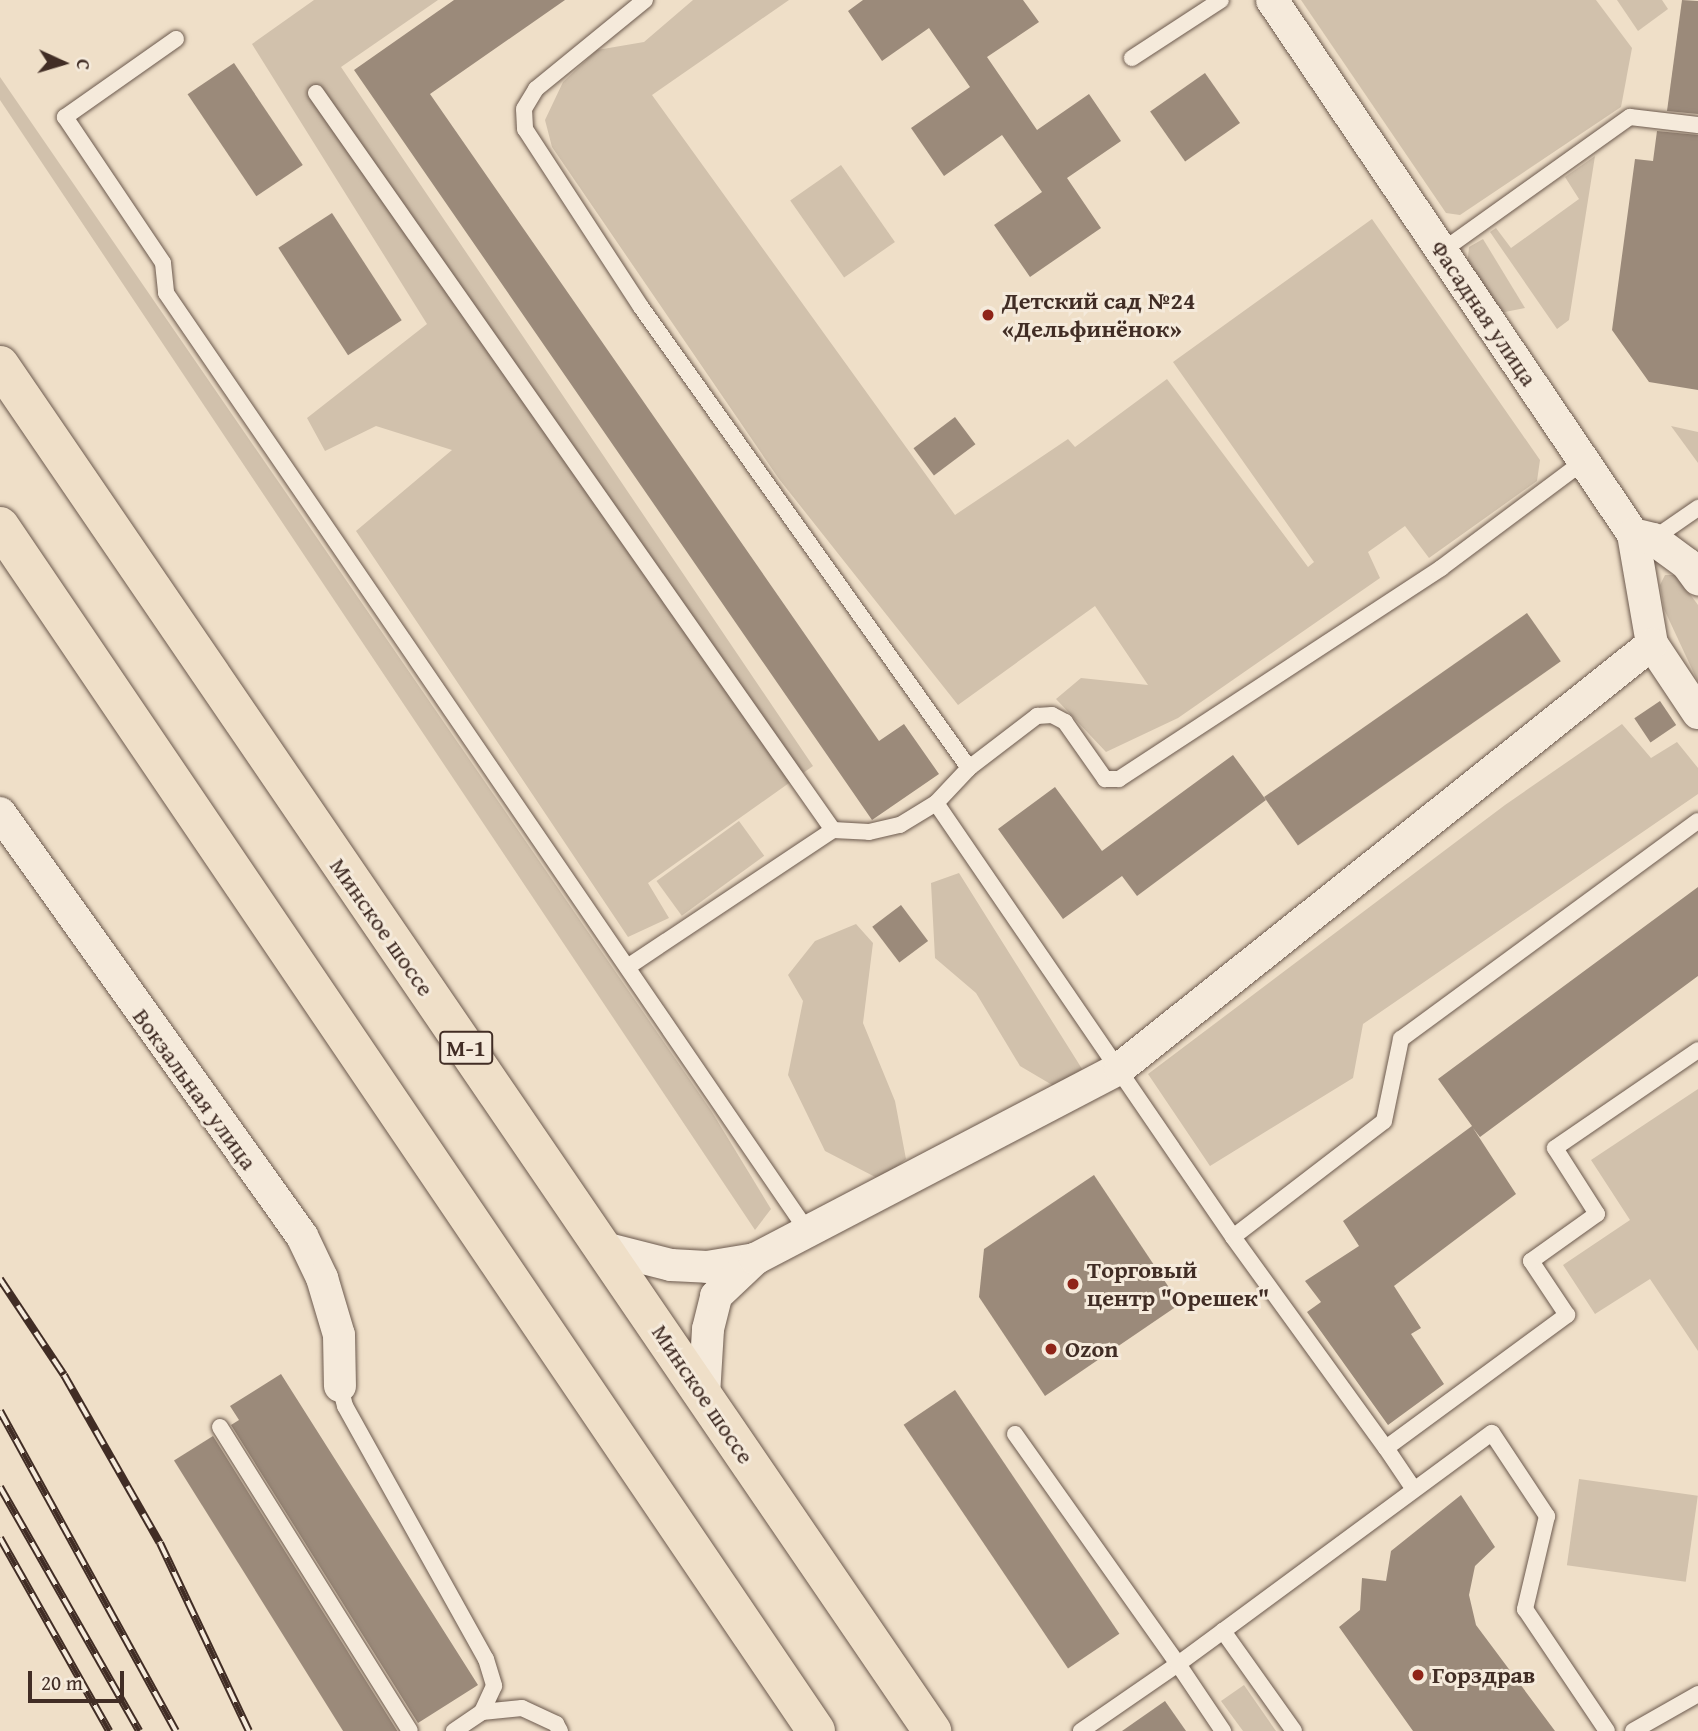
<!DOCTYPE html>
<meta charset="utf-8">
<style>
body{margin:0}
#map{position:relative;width:1698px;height:1731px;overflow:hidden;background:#efdfc8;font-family:"Gentium Book Plus",serif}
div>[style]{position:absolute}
.green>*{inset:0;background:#d1c1ac;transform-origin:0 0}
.building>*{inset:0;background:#9b8a7a;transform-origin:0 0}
.roads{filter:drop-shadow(0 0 2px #6c5a4e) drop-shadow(0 0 2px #6c5a4e)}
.lane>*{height:16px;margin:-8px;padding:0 8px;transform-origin:8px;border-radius:8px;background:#f5eadb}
.street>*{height:32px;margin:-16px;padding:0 16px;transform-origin:16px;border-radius:16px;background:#f5eadb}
.highway>*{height:38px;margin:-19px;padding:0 19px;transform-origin:19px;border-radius:19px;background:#efdfc8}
.rail>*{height:8px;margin-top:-4px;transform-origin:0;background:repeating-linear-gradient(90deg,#f5eadb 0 16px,#412d25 0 32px);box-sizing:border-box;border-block:2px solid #412d25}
.dots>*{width:19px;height:19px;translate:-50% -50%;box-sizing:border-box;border:4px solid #f5eadb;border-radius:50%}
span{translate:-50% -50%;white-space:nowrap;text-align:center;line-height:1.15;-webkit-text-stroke:6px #f5eadb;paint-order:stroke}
.shield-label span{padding:2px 5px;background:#f5eadb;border:2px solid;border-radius:5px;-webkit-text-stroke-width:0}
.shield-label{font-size:23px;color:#412d25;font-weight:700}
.poi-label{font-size:24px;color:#412d25;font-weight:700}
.left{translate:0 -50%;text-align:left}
.street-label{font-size:24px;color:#412d25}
.north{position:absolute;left:28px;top:28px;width:70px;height:70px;-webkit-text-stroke:5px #f5eadb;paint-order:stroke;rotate:94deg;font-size:19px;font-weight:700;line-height:28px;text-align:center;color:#412d25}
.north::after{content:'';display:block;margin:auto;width:24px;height:32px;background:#412d25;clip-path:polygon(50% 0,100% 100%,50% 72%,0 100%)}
.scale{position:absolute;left:28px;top:1671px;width:96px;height:32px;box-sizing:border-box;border:4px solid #412d25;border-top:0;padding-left:9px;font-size:21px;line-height:24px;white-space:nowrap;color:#412d25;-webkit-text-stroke:5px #f5eadb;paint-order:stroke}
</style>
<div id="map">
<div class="green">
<i style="clip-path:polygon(314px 0,438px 0,341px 67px,813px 766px,648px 883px,669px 918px,628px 937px,356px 531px,452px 450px,376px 426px,325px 451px,307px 418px,427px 324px,252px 44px)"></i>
<i style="clip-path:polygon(693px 0,789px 0,652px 95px,955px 515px,1068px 439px,1075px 447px,1167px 379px,1308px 567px,1314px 562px,1173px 362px,1372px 219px,1540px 460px,1537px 481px,1429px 558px,1405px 526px,1368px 552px,1380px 578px,1178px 718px,1106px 752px,1056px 699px,1081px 678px,1148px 685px,1095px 606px,958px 705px,779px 479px,552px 147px,545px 120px,563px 82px,597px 50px,644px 42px)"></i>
<i style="clip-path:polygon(1301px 0,1596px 0,1632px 48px,1621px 107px,1460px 215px,1446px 213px)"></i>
<i style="clip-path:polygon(1617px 0,1662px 0,1668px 9px,1638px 31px)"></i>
<i style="clip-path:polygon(0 77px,712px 1112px,771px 1209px,755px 1230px,0 100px)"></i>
<i style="clip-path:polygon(1595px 156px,1569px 320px,1557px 329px,1490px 232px,1496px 228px,1511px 248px,1579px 199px,1565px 177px)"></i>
<i style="left:841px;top:165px;width:94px;height:62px;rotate:55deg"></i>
<i style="clip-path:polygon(1483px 239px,1525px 308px,1500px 313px,1467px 267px,1469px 247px)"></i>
<i style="clip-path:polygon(1671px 426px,1698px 432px,1698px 463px)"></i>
<i style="clip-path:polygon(1665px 575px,1676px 575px,1698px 605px,1698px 682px,1664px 609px,1660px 585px)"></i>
<i style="clip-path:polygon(1622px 724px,1651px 758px,1677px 742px,1698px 768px,1698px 794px,1363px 1024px,1353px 1078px,1210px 1166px,1148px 1074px,1505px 805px)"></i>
<i style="left:739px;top:821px;width:43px;height:102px;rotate:54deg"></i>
<i style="clip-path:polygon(959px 873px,1084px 1072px,1059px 1089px,1020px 1066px,976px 993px,935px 958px,931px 883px)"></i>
<i style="clip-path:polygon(856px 924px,873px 943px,863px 1023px,895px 1101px,906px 1159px,881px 1180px,825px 1151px,788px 1075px,803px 1001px,788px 975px,815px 941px)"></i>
<i style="clip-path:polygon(1698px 1089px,1698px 1351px,1650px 1279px,1595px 1314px,1563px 1265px,1630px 1220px,1591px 1160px)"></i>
<i style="left:1579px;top:1479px;width:120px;height:87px;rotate:8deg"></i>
<i style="clip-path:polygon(1244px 1685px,1276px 1731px,1243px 1731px,1221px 1701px)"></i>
</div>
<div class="building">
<i style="clip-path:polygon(454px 0,565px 0,430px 94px,879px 741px,904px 724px,939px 774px,872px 820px,354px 70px)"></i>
<i style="clip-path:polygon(863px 0,1023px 0,1039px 22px,987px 57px,1037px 130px,1089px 94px,1121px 141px,1067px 178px,1101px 228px,1030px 277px,994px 225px,1042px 192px,1002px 135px,944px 176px,911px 128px,970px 87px,929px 28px,882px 61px,848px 11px)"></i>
<i style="clip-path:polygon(1682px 0,1698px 1px,1698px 114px,1667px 111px)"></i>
<i style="left:234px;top:63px;width:123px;height:56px;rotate:56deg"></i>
<i style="left:1205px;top:73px;width:61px;height:67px;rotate:55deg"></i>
<i style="clip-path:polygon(1657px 131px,1698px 135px,1698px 390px,1649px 382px,1612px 330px,1635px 159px,1653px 161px)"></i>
<i style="left:332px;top:213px;width:128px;height:64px;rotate:57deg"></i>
<i style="left:955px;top:417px;width:34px;height:52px;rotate:53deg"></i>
<i style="left:1527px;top:613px;width:59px;height:321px;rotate:55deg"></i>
<i style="left:1660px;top:701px;width:29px;height:31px;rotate:56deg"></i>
<i style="clip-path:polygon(1233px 755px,1266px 800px,1137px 896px,1122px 876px,1063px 919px,998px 829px,1055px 787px,1102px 851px)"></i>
<i style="clip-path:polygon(1698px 887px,1698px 976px,1480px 1137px,1473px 1128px,1516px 1194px,1394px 1286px,1421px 1328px,1411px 1334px,1444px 1384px,1388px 1425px,1307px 1312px,1321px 1302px,1305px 1281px,1359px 1246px,1343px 1221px,1472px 1126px,1438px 1079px)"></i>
<i style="left:901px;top:905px;width:45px;height:36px;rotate:53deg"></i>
<i style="clip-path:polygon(1094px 1175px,1180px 1304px,1045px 1396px,979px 1297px,984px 1249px)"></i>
<i style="clip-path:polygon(281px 1374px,478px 1685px,418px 1723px,231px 1425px,239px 1420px,230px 1406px)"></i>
<i style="left:955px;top:1390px;width:294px;height:62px;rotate:56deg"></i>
<i style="left:213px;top:1436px;width:348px;height:46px;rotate:58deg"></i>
<i style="clip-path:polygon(1461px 1495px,1495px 1547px,1475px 1566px,1469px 1595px,1476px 1625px,1555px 1731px,1413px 1731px,1339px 1627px,1360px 1610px,1362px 1578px,1386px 1581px,1391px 1551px)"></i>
<i style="clip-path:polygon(1165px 1701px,1186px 1731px,1122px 1731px)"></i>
</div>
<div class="roads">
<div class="lane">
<i style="left:645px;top:0;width:141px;rotate:140.8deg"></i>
<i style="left:536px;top:89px;width:23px;rotate:121deg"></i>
<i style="left:524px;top:109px;width:20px;rotate:87deg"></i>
<i style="left:525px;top:129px;width:212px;rotate:56.9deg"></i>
<i style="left:641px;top:307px;width:566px;rotate:54.57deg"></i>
<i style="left:969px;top:768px;width:86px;rotate:-37.4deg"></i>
<i style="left:1037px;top:716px;width:15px;rotate:-4deg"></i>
<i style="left:1052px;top:715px;width:15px;rotate:28deg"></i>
<i style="left:1065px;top:722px;width:70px;rotate:54.9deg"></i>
<i style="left:1105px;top:779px;width:14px"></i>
<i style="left:1119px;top:779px;width:385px;rotate:-33.2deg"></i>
<i style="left:1441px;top:568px;width:179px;rotate:-36.8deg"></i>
<i style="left:176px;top:39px;width:136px;rotate:144.9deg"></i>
<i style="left:65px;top:117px;width:176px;rotate:56.1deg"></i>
<i style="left:163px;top:263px;width:30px;rotate:84deg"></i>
<i style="left:166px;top:293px;width:1137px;rotate:55.64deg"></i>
<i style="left:1132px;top:58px;width:106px;rotate:-33.1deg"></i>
<i style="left:316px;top:93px;width:900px;rotate:54.95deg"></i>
<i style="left:1442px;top:251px;width:231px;rotate:-35.5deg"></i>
<i style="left:1630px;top:117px;width:68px;rotate:6.7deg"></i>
<i style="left:1653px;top:539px;width:55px;rotate:-34.6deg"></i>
<i style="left:969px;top:768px;width:48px;rotate:133.3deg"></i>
<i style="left:936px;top:803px;width:526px;rotate:55.61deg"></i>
<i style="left:1233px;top:1237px;width:261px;rotate:54.1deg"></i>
<i style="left:1386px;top:1448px;width:225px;rotate:-36.3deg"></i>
<i style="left:1567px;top:1315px;width:65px;rotate:-123.7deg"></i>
<i style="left:1531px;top:1261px;width:81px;rotate:-35.5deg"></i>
<i style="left:1597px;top:1214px;width:78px;rotate:-122.5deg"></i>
<i style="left:1555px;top:1148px;width:173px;rotate:-34.4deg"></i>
<i style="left:629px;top:966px;width:245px;rotate:-33.7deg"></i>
<i style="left:833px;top:830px;width:36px;rotate:3deg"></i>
<i style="left:869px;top:832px;width:32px;rotate:-13deg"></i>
<i style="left:900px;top:825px;width:42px;rotate:-31.4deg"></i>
<i style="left:1233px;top:1237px;width:190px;rotate:-37.5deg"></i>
<i style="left:1384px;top:1121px;width:84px;rotate:-78.3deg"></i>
<i style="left:1401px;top:1039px;width:368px;rotate:-36.3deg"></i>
<i style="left:340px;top:1386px;width:21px;rotate:76deg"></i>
<i style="left:345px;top:1406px;width:290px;rotate:60.9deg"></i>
<i style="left:486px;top:1659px;width:28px;rotate:73deg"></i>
<i style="left:494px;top:1686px;width:29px;rotate:115deg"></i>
<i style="left:482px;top:1712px;width:34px;rotate:146deg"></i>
<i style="left:220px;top:1427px;width:358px;rotate:58deg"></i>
<i style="left:1015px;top:1434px;width:282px;rotate:54.7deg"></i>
<i style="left:1178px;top:1664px;width:118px;rotate:145.4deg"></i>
<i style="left:1386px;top:1448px;width:48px;rotate:56deg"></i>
<i style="left:1223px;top:1631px;width:56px;rotate:143.7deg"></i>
<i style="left:1178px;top:1664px;width:81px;rotate:56.1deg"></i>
<i style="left:482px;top:1712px;width:40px;rotate:-5.7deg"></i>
<i style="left:522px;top:1708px;width:38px;rotate:25deg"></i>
<i style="left:556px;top:1724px;width:8px;rotate:60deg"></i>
<i style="left:1294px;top:1731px;width:123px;rotate:-125.4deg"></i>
<i style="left:1223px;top:1631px;width:334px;rotate:-36.4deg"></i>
<i style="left:1492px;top:1433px;width:100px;rotate:56.5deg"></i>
<i style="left:1547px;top:1516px;width:96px;rotate:103.3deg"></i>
<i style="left:1525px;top:1609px;width:147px;rotate:56.1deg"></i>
<i style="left:1633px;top:1731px;width:75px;rotate:-29.6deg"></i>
</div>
<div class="street">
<i style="left:1272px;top:0;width:645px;rotate:55.94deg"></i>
<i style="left:1633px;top:534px;width:112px;rotate:80.2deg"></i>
<i style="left:1652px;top:644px;width:83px;rotate:56.3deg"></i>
<i style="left:1633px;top:534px;width:21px;rotate:14deg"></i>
<i style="left:1653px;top:539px;width:42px;rotate:36.3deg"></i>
<i style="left:1687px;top:564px;width:19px;rotate:54deg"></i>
<i style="left:0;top:813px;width:520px;rotate:54.48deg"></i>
<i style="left:302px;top:1236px;width:47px;rotate:64.5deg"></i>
<i style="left:322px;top:1278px;width:59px;rotate:73.4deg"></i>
<i style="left:339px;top:1335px;width:51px;rotate:88.9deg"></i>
<i style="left:604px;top:1248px;width:69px;rotate:14.2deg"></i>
<i style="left:671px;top:1265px;width:36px;rotate:3deg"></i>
<i style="left:707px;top:1267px;width:49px;rotate:-9.5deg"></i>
<i style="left:704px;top:1395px;width:66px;rotate:-86.5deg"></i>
<i style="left:708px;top:1329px;width:34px;rotate:-76deg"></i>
<i style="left:716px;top:1296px;width:54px;rotate:-43.5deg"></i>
<i style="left:755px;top:1259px;width:412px;rotate:-27.6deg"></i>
<i style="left:1120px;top:1068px;width:680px;rotate:-38.55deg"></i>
</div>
<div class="highway">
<i style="left:0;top:365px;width:1654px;rotate:55.69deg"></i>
<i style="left:0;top:526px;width:1455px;rotate:55.89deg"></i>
</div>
</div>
<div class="rail">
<i style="left:0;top:1279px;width:115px;rotate:56.3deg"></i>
<i style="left:64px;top:1375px;width:193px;rotate:60.3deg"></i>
<i style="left:160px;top:1543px;width:208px;rotate:64.7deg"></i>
<i style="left:0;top:1411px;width:365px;rotate:61.2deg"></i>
<i style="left:0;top:1487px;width:281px;rotate:60.3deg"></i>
<i style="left:0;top:1538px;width:222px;rotate:60.5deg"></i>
</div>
<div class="dots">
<i style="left:988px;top:315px;background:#8f2418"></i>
<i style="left:1073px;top:1284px;background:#8f2418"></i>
<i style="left:1051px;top:1349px;background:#8f2418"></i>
<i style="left:1418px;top:1675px;background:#8f2418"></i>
</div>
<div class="shield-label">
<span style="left:466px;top:1048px">М-1</span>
</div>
<div class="poi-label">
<span class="left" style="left:1002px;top:315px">Детский сад №24<br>«Дельфинёнок»</span>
<span class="left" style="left:1087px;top:1284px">Торговый<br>центр "Орешек"</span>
<span class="left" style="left:1065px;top:1349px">Ozon</span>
<span class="left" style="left:1432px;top:1675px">Горздрав</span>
</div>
<div class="street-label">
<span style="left:1484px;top:313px;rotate:56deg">Фасадная улица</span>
<span style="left:382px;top:927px;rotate:55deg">Минское шоссе</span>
<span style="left:195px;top:1089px;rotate:54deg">Вокзальная улица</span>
<span style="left:703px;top:1394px;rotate:56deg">Минское шоссе</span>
</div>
<div class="north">С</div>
<div class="scale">20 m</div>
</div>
